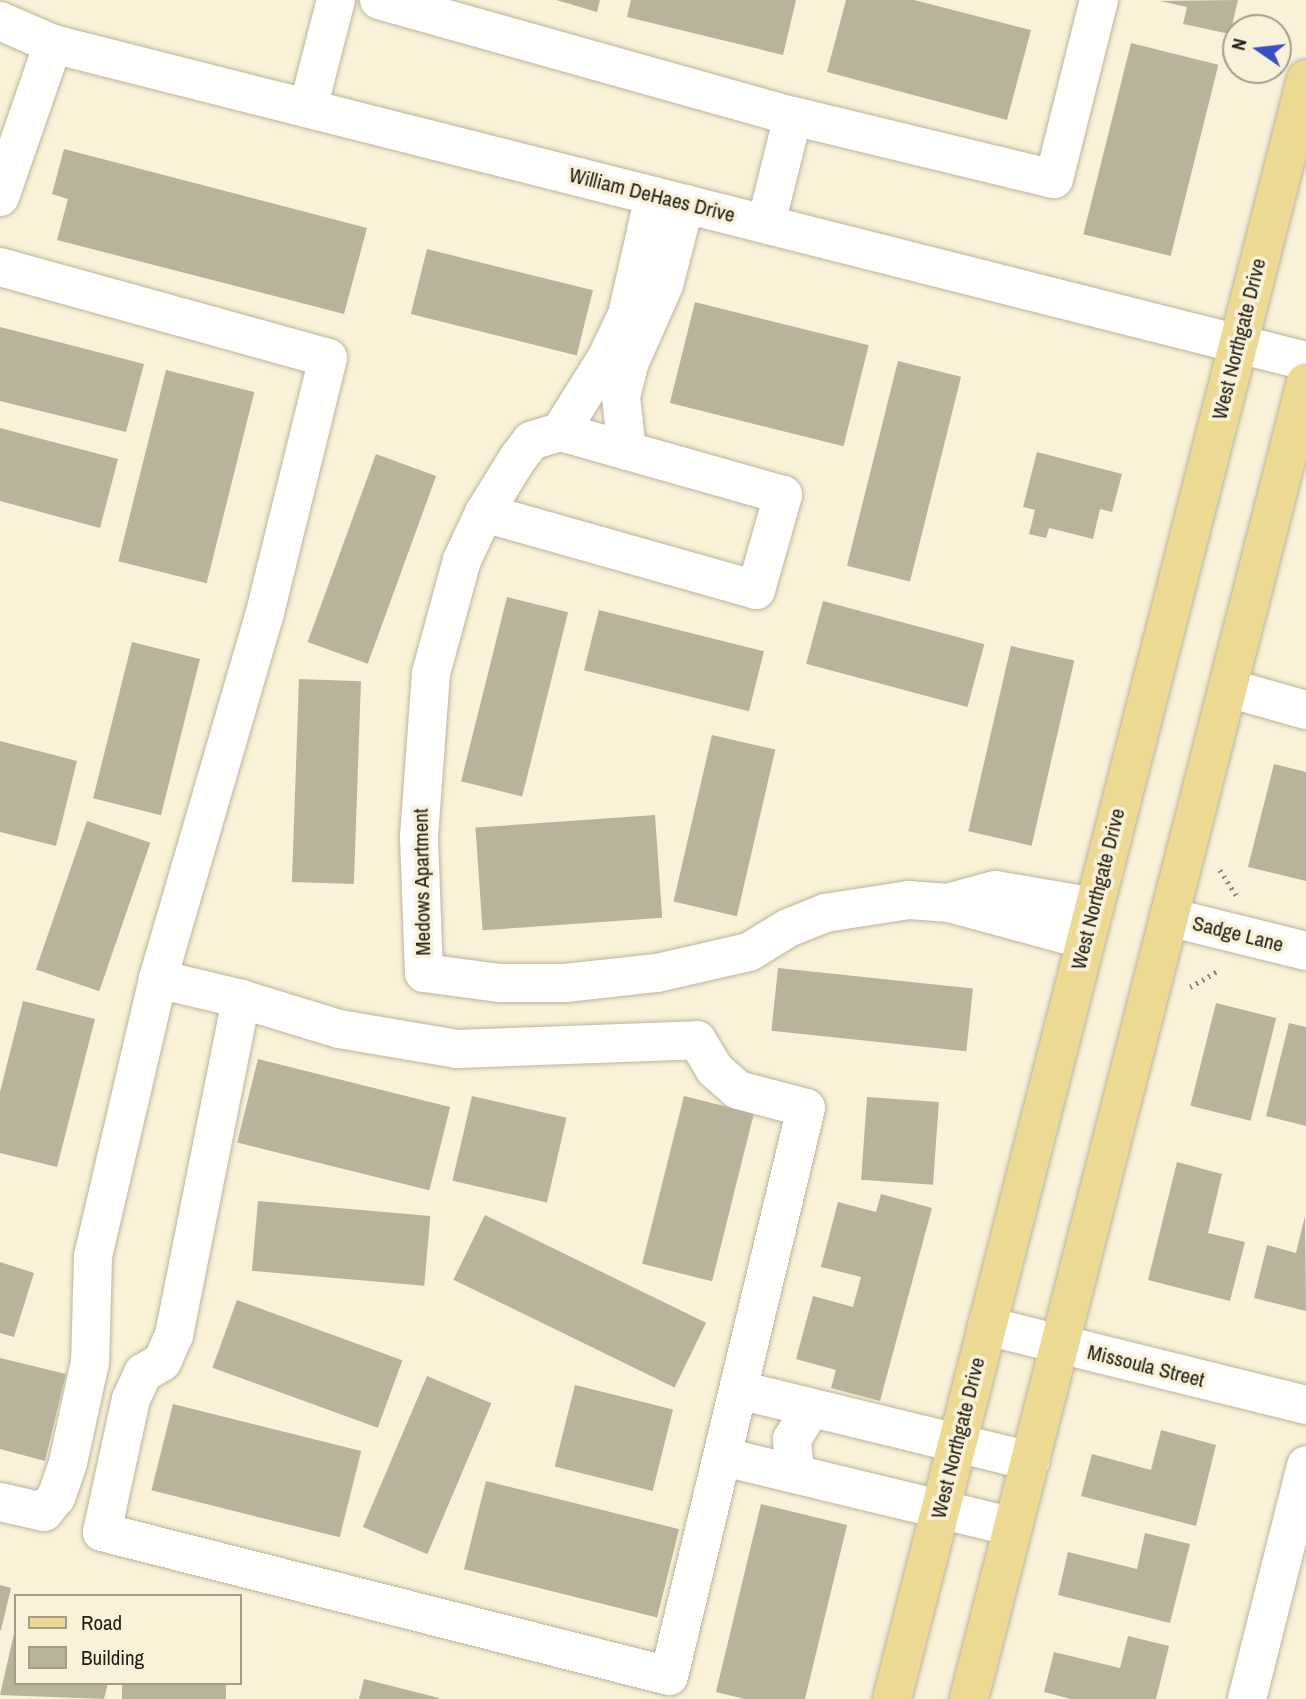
<!DOCTYPE html>
<style>
body{margin:0}
#map{position:relative;width:1306px;height:1699px;overflow:hidden;background:#f9f2d9;font-family:"Archivo Narrow",sans-serif}
div>[style]{position:absolute}
.building>*{inset:0;background:#bab39b;transform-origin:0 0}
.path>*{height:4.5px;margin-top:-2.25px;transform-origin:0;background:repeating-linear-gradient(90deg,#8f8a79 0 2px,transparent 0 7px)}
.roads{filter:drop-shadow(0 0 2px #bcb59d) drop-shadow(0 0 2px #bcb59d)}
.minor>*{height:38px;margin:-19px;padding:0 19px;transform-origin:19px;border-radius:19px;background:#fff}
.major>*{height:38px;margin:-19px;padding:0 19px;transform-origin:19px;border-radius:19px;background:#ecda92}
span{translate:-50% -50%;white-space:nowrap;text-align:center;line-height:1.15;-webkit-text-stroke:7px #f9f2d9;paint-order:stroke}
.street-label{font-size:21px;color:#222017}
.legend{position:absolute;left:14px;top:1594px;width:228px;height:91px;box-sizing:border-box;background:#f9f2d9;border:2px solid #a39e8b;margin:0;padding:9px 12px;list-style:none;font-size:21px;color:#222017}
.legend li{display:flex;align-items:center;gap:14px;height:35px}
.legend b{width:35px;border:2px solid #a39e8b}
.north{position:absolute;left:1222px;top:14px;width:70px;height:70px;box-sizing:border-box;background:#f9f2d9;border:2px solid #a39e8b;border-radius:50%;rotate:284deg;font-size:19px;font-weight:700;line-height:28px;text-align:center;color:#222017}
.north::after{content:'';display:block;margin:auto;width:24px;height:32px;background:#394ec1;clip-path:polygon(50% 0,100% 100%,50% 72%,0 100%)}
</style>
<div id="map">
<div class="building">
<i style="clip-path:polygon(556px 0,600px 0,597px 12px)"></i>
<i style="clip-path:polygon(631px 0,796px 0,783px 55px,627px 17px)"></i>
<i style="clip-path:polygon(846px 0,914px 0,1031px 30px,1007px 120px,827px 72px)"></i>
<i style="clip-path:polygon(1238px 0,1230px 34px,1183px 24px,1187px 7px,1160px 1px)"></i>
<i style="left:1131px;top:43px;width:90px;height:197px;rotate:14deg"></i>
<i style="clip-path:polygon(64px 149px,367px 228px,344px 314px,57px 240px,68px 199px,52px 194px)"></i>
<i style="left:427px;top:249px;width:171px;height:67px;rotate:14deg"></i>
<i style="left:695px;top:302px;width:179px;height:104px;rotate:14deg"></i>
<i style="clip-path:polygon(0 327px,144px 364px,126px 432px,0 401px)"></i>
<i style="left:898px;top:361px;width:65px;height:211px;rotate:14deg"></i>
<i style="left:166px;top:370px;width:91px;height:197px;rotate:14deg"></i>
<i style="clip-path:polygon(0 428px,118px 459px,100px 528px,0 501px)"></i>
<i style="clip-path:polygon(1037px 452px,1122px 474px,1112px 512px,1100px 509px,1093px 539px,1049px 528px,1046px 538px,1029px 534px,1035px 510px,1023px 507px)"></i>
<i style="left:376px;top:454px;width:64px;height:200px;rotate:20deg"></i>
<i style="left:507px;top:597px;width:63px;height:190px;rotate:14deg"></i>
<i style="left:823px;top:601px;width:167px;height:65px;rotate:15deg"></i>
<i style="left:599px;top:610px;width:170px;height:62px;rotate:14deg"></i>
<i style="left:132px;top:642px;width:70px;height:161px;rotate:14deg"></i>
<i style="left:1011px;top:646px;width:65px;height:190px;rotate:13deg"></i>
<i style="left:299px;top:679px;width:62px;height:203px;rotate:2deg"></i>
<i style="left:712px;top:735px;width:65px;height:171px;rotate:13deg"></i>
<i style="clip-path:polygon(0 741px,77px 761px,56px 846px,0 832px)"></i>
<i style="clip-path:polygon(1274px 764px,1306px 772px,1306px 881px,1248px 867px)"></i>
<i style="left:655px;top:815px;width:103px;height:180px;rotate:86deg"></i>
<i style="left:87px;top:821px;width:67px;height:157px;rotate:19deg"></i>
<i style="left:778px;top:968px;width:196px;height:63px;rotate:6deg"></i>
<i style="clip-path:polygon(23px 1001px,95px 1019px,57px 1167px,0 1153px,0 1092px)"></i>
<i style="left:1216px;top:1003px;width:62px;height:106px;rotate:14deg"></i>
<i style="clip-path:polygon(1289px 1023px,1306px 1027px,1306px 1126px,1266px 1116px)"></i>
<i style="left:258px;top:1059px;width:198px;height:86px;rotate:14deg"></i>
<i style="left:472px;top:1096px;width:97px;height:87px;rotate:13deg"></i>
<i style="left:684px;top:1096px;width:72px;height:173px;rotate:14deg"></i>
<i style="left:867px;top:1097px;width:72px;height:83px;rotate:4deg"></i>
<i style="clip-path:polygon(1177px 1162px,1222px 1174px,1208px 1233px,1245px 1242px,1230px 1301px,1148px 1280px)"></i>
<i style="clip-path:polygon(881px 1194px,932px 1208px,880px 1401px,831px 1388px,836px 1370px,796px 1359px,813px 1296px,853px 1307px,861px 1277px,821px 1267px,838px 1202px,876px 1212px)"></i>
<i style="left:258px;top:1201px;width:173px;height:70px;rotate:5deg"></i>
<i style="left:485px;top:1215px;width:246px;height:72px;rotate:26deg"></i>
<i style="clip-path:polygon(1305px 1216px,1306px 1311px,1254px 1298px,1267px 1245px,1296px 1253px)"></i>
<i style="clip-path:polygon(0 1262px,34px 1273px,14px 1337px,0 1333px)"></i>
<i style="left:237px;top:1300px;width:176px;height:72px;rotate:20deg"></i>
<i style="clip-path:polygon(0 1358px,66px 1374px,45px 1461px,0 1449px)"></i>
<i style="left:427px;top:1376px;width:70px;height:164px;rotate:23deg"></i>
<i style="left:575px;top:1385px;width:101px;height:84px;rotate:14deg"></i>
<i style="left:173px;top:1404px;width:194px;height:89px;rotate:14deg"></i>
<i style="clip-path:polygon(1161px 1430px,1216px 1445px,1196px 1526px,1081px 1496px,1092px 1454px,1151px 1470px)"></i>
<i style="left:486px;top:1481px;width:199px;height:91px;rotate:14deg"></i>
<i style="clip-path:polygon(761px 1504px,847px 1525px,805px 1699px,745px 1699px,716px 1692px)"></i>
<i style="clip-path:polygon(1145px 1533px,1190px 1544px,1170px 1623px,1058px 1595px,1068px 1552px,1137px 1569px)"></i>
<i style="clip-path:polygon(0 1585px,11px 1588px,1px 1630px,0 1630px)"></i>
<i style="clip-path:polygon(15px 1629px,16px 1683px,108px 1683px,104px 1699px,0 1695px)"></i>
<i style="clip-path:polygon(1128px 1636px,1169px 1646px,1156px 1699px,1071px 1699px,1044px 1692px,1054px 1652px,1120px 1668px)"></i>
<i style="clip-path:polygon(364px 1679px,439px 1698px,438px 1699px,359px 1699px)"></i>
<i style="left:122px;top:1683px;width:104px;height:16px"></i>
</div>
<div class="path">
<i style="left:1220px;top:870px;width:30px;rotate:57deg"></i>
<i style="left:1190px;top:987px;width:34px;rotate:-30deg"></i>
</div>
<div class="roads">
<div class="minor">
<i style="left:379px;top:0;width:430px;rotate:15.7deg"></i>
<i style="left:793px;top:116px;width:268px;rotate:13.6deg"></i>
<i style="left:1054px;top:179px;width:185px;rotate:-75.9deg"></i>
<i style="left:0;top:21px;width:58px;rotate:23.5deg"></i>
<i style="left:53px;top:44px;width:1292px;rotate:14.2deg"></i>
<i style="left:308px;top:108px;width:112px;rotate:-75.5deg"></i>
<i style="left:0;top:197px;width:162px;rotate:-70.9deg"></i>
<i style="left:766px;top:224px;width:111px;rotate:-76deg"></i>
<i style="left:0;top:267px;width:340px;rotate:15.5deg"></i>
<i style="left:328px;top:358px;width:266px;rotate:103.9deg"></i>
<i style="left:264px;top:616px;width:378px;rotate:106.3deg"></i>
<i style="left:158px;top:979px;width:285px;rotate:103.2deg"></i>
<i style="left:93px;top:1257px;width:105px;rotate:91.6deg"></i>
<i style="left:90px;top:1362px;width:103px;rotate:102.3deg"></i>
<i style="left:68px;top:1463px;width:36px;rotate:109deg"></i>
<i style="left:56px;top:1497px;width:19px;rotate:129deg"></i>
<i style="left:44px;top:1512px;width:45px;rotate:-167.2deg"></i>
<i style="left:560px;top:432px;width:86px;rotate:-57.8deg"></i>
<i style="left:606px;top:359px;width:49px;rotate:-64.5deg"></i>
<i style="left:627px;top:315px;width:122px;rotate:-77.2deg"></i>
<i style="left:627px;top:451px;width:54px;rotate:-96.3deg"></i>
<i style="left:621px;top:397px;width:34px;rotate:-76deg"></i>
<i style="left:629px;top:364px;width:86px;rotate:-66.1deg"></i>
<i style="left:664px;top:285px;width:84px;rotate:-75.5deg"></i>
<i style="left:484px;top:513px;width:283px;rotate:15.8deg"></i>
<i style="left:756px;top:590px;width:99px;rotate:-74.1deg"></i>
<i style="left:783px;top:495px;width:232px;rotate:-164.2deg"></i>
<i style="left:560px;top:432px;width:30px;rotate:163deg"></i>
<i style="left:531px;top:441px;width:21px;rotate:127deg"></i>
<i style="left:518px;top:458px;width:65px;rotate:121.7deg"></i>
<i style="left:484px;top:513px;width:52px;rotate:115.1deg"></i>
<i style="left:462px;top:560px;width:117px;rotate:105.3deg"></i>
<i style="left:431px;top:673px;width:164px;rotate:94.2deg"></i>
<i style="left:419px;top:837px;width:136px;rotate:87.9deg"></i>
<i style="left:424px;top:973px;width:77px;rotate:7.5deg"></i>
<i style="left:500px;top:983px;width:65px"></i>
<i style="left:565px;top:983px;width:93px;rotate:-6.2deg"></i>
<i style="left:657px;top:973px;width:94px;rotate:-12.9deg"></i>
<i style="left:749px;top:952px;width:46px;rotate:-31.6deg"></i>
<i style="left:788px;top:928px;width:40px;rotate:-22deg"></i>
<i style="left:825px;top:913px;width:85px;rotate:-8.8deg"></i>
<i style="left:909px;top:900px;width:40px;rotate:4.3deg"></i>
<i style="left:949px;top:903px;width:141px;rotate:15.2deg"></i>
<i style="left:1228px;top:688px;width:81px;rotate:15.8deg"></i>
<i style="left:954px;top:901px;width:42px;rotate:-15deg"></i>
<i style="left:995px;top:890px;width:100px;rotate:9.7deg"></i>
<i style="left:1169px;top:917px;width:141px;rotate:13.9deg"></i>
<i style="left:158px;top:979px;width:85px;rotate:13.5deg"></i>
<i style="left:241px;top:999px;width:102px;rotate:17deg"></i>
<i style="left:339px;top:1029px;width:120px;rotate:9.6deg"></i>
<i style="left:457px;top:1049px;width:240px;rotate:-2.1deg"></i>
<i style="left:697px;top:1040px;width:35px;rotate:59deg"></i>
<i style="left:715px;top:1070px;width:30px;rotate:41deg"></i>
<i style="left:738px;top:1090px;width:70px;rotate:14.8deg"></i>
<i style="left:806px;top:1108px;width:584px;rotate:103.56deg"></i>
<i style="left:669px;top:1676px;width:585px;rotate:-165.75deg"></i>
<i style="left:102px;top:1532px;width:136px;rotate:-77.7deg"></i>
<i style="left:131px;top:1399px;width:29px;rotate:-65deg"></i>
<i style="left:143px;top:1373px;width:22px;rotate:-30deg"></i>
<i style="left:162px;top:1362px;width:30px;rotate:-66deg"></i>
<i style="left:174px;top:1335px;width:343px;rotate:-78.7deg"></i>
<i style="left:987px;top:1326px;width:329px;rotate:13.9deg"></i>
<i style="left:739px;top:1390px;width:300px;rotate:13.7deg"></i>
<i style="left:724px;top:1457px;width:297px;rotate:13.6deg"></i>
<i style="left:795px;top:1474px;width:35px;rotate:-95deg"></i>
<i style="left:792px;top:1439px;width:36px;rotate:-58deg"></i>
<i style="left:1247px;top:1699px;width:241px;rotate:-75.8deg"></i>
</div>
<div class="major">
<i style="left:892px;top:1699px;width:1672px;rotate:-75.66deg"></i>
<i style="left:969px;top:1699px;width:1359px;rotate:-75.65deg"></i>
</div>
</div>
<div class="street-label">
<span style="left:652px;top:195px;rotate:14deg">William DeHaes Drive</span>
<span style="left:1239px;top:339px;rotate:-76deg">West Northgate Drive</span>
<span style="left:422px;top:882px;rotate:-91deg">Medows Apartment</span>
<span style="left:1098px;top:889px;rotate:-76deg">West Northgate Drive</span>
<span style="left:1238px;top:934px;rotate:14deg">Sadge Lane</span>
<span style="left:1146px;top:1366px;rotate:14deg">Missoula Street</span>
<span style="left:958px;top:1438px;rotate:-76deg">West Northgate Drive</span>
</div>
<ul class="legend">
<li><b style="height:9px;background:#ecda92"></b>Road</li>
<li><b style="height:19px;background:#bab39b"></b>Building</li>
</ul>
<div class="north">N</div>
</div>
